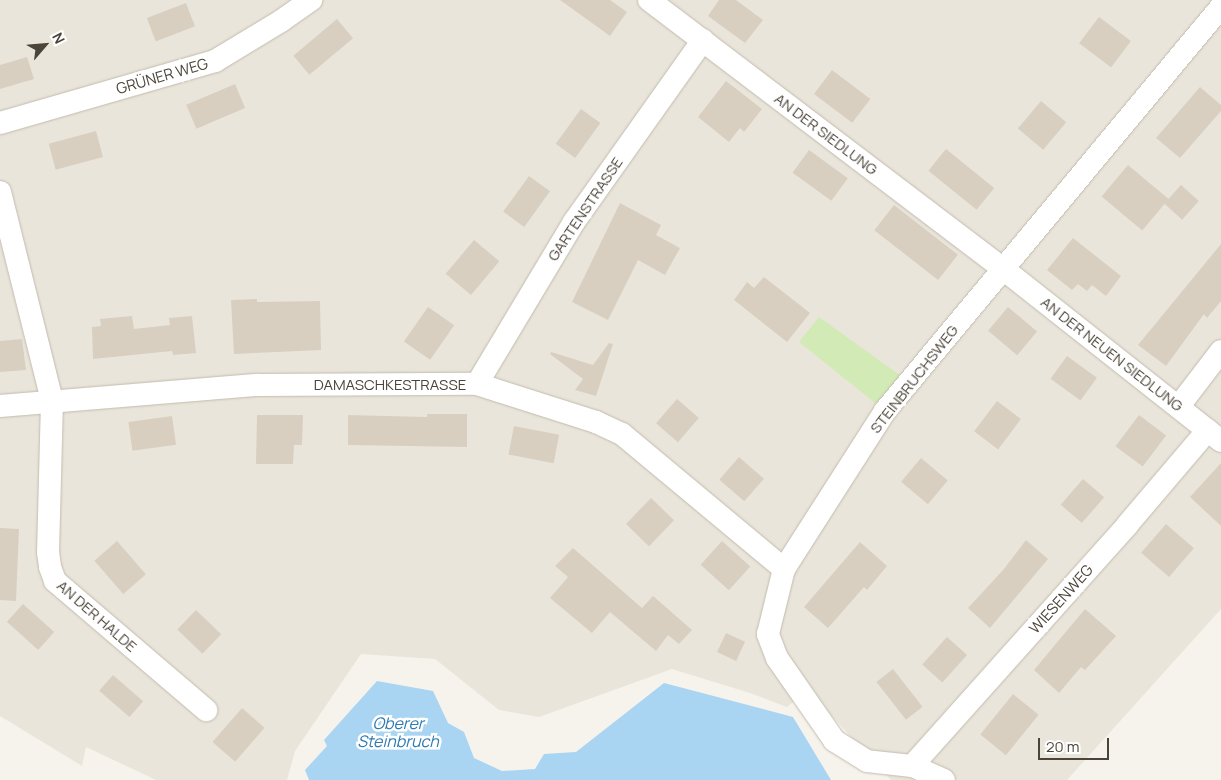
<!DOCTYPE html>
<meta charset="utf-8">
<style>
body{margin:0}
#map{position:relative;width:1221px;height:780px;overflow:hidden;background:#f6f3ec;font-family:Manrope,sans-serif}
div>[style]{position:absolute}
.residential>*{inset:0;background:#eae5da}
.green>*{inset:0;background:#d2eab5}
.water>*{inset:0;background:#a9d4f2}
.building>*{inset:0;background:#d8cfc1;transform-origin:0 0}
.roads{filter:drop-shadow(0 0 1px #c2bbae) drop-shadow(0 0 1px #c2bbae)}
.street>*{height:22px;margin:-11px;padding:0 11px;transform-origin:11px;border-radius:11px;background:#fff}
span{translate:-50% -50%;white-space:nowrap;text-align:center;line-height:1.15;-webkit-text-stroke:5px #fff;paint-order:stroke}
.street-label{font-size:15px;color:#4b4439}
.water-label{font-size:16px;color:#2e7ab2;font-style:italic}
.north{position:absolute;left:20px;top:20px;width:50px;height:50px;-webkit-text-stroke:4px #fff;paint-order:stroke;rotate:63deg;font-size:14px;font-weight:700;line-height:20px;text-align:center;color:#4b4439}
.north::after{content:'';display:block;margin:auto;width:18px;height:22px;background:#4b4439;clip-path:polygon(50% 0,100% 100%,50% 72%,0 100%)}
.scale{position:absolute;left:1038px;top:738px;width:71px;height:22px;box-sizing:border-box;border:2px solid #4b4439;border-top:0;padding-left:6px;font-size:15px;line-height:18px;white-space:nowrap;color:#4b4439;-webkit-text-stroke:4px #fff;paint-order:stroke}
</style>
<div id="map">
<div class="residential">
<i style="clip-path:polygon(0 0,1221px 0,1221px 609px,1067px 780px,891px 780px,808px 690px,787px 707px,750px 693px,672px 669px,539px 717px,499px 710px,435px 659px,361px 654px,295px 751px,287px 780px,156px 780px,86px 747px,82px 766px,0 716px)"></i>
</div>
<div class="green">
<i style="clip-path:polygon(819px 317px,901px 376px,879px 406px,799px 342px)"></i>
</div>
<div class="water">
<i style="clip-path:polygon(377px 681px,433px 691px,448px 723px,464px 732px,474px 758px,502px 771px,535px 769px,544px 754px,576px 752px,664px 683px,793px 717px,831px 780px,309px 780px,305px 770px,327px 746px,324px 740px)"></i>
</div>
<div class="building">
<i style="clip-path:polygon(560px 0,610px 0,627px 12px,610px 36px)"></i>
<i style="clip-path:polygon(719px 0,736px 0,763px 20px,745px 43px,708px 16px)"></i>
<i style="left:186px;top:3px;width:25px;height:42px;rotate:69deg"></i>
<i style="left:1099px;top:17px;width:40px;height:33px;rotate:37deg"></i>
<i style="left:337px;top:19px;width:25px;height:57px;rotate:50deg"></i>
<i style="clip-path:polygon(27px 57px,34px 79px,0 89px,0 65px)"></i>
<i style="left:832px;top:70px;width:48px;height:30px;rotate:37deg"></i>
<i style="clip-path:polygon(726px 81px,762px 109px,744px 132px,740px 128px,729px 142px,698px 117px)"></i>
<i style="left:235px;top:84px;width:26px;height:53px;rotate:67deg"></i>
<i style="clip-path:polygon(1200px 87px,1221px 105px,1221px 111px,1180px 158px,1156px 138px)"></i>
<i style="left:1041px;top:101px;width:33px;height:36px;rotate:40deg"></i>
<i style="left:581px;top:109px;width:24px;height:43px;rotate:36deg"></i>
<i style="left:96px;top:131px;width:27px;height:49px;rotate:75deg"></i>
<i style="left:946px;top:149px;width:62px;height:28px;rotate:39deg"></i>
<i style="left:809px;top:150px;width:48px;height:28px;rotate:36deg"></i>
<i style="left:1128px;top:165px;width:53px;height:41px;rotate:40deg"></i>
<i style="left:529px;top:176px;width:26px;height:44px;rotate:36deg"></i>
<i style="left:1181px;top:185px;width:24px;height:25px;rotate:42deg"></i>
<i style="clip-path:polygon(620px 203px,661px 225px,656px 235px,680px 248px,665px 275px,638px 260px,608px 320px,572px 302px)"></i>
<i style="left:894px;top:205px;width:81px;height:32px;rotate:38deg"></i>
<i style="clip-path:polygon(1073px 238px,1121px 276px,1106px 296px,1092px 285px,1087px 291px,1078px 284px,1072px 290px,1047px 270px)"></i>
<i style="left:474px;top:240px;width:33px;height:44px;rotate:40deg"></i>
<i style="clip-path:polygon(1221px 244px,1221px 301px,1207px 318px,1204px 314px,1166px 366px,1138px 345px)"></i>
<i style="clip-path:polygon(764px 277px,810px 313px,787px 342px,734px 300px,747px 282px,754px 288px)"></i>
<i style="clip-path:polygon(257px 299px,257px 302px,320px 301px,321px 350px,234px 354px,231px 300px)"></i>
<i style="left:428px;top:307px;width:32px;height:42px;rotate:35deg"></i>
<i style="left:1008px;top:307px;width:38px;height:31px;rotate:40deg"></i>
<i style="clip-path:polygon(132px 316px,134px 329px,170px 325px,169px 318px,192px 316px,196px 353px,173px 355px,172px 351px,93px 359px,92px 327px,101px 326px,100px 319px)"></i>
<i style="clip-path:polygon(22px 339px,26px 370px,0 372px,0 341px)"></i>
<i style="clip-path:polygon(609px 343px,613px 344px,596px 396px,575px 390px,583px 379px,550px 354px,551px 352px,593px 365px)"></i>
<i style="left:1067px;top:356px;width:37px;height:28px;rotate:36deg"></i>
<i style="left:677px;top:399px;width:29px;height:32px;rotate:41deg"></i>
<i style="left:997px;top:401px;width:30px;height:38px;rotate:37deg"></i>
<i style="clip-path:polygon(427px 414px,467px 414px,467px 447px,348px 445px,348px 415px,427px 417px)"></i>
<i style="clip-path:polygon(257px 415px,303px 415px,302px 445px,294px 445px,293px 464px,256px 464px)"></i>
<i style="left:1139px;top:415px;width:34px;height:39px;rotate:37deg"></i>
<i style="left:172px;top:416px;width:29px;height:44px;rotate:82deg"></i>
<i style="left:514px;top:426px;width:46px;height:29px;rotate:11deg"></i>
<i style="left:739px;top:457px;width:33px;height:30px;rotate:41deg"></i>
<i style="left:921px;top:458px;width:35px;height:31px;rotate:40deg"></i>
<i style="clip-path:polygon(1221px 463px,1221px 526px,1190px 497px)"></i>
<i style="left:1083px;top:479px;width:28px;height:34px;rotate:41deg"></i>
<i style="left:651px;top:498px;width:32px;height:36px;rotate:44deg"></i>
<i style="left:1166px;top:524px;width:37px;height:38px;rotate:41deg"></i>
<i style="clip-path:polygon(0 528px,19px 529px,16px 601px,0 600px)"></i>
<i style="clip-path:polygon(1026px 540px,1048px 559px,990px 628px,968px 608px,1004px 569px)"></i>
<i style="left:117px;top:541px;width:44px;height:30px;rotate:49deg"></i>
<i style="left:722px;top:541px;width:38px;height:32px;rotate:42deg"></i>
<i style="clip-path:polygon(860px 542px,887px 566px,867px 590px,864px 587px,828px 628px,804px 607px)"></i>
<i style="clip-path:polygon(573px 548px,642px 608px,653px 596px,692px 630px,679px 644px,668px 635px,656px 651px,610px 612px,592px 633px,550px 598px,568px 577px,555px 566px)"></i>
<i style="left:23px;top:604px;width:42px;height:24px;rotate:42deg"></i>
<i style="clip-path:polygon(1085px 609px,1116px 636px,1085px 670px,1081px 667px,1059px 693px,1034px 670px)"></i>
<i style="left:196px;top:610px;width:35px;height:27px;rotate:44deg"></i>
<i style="left:726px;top:633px;width:21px;height:21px;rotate:25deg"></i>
<i style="left:947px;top:637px;width:27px;height:37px;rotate:42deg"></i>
<i style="left:893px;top:669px;width:48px;height:21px;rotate:52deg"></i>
<i style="left:113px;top:675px;width:40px;height:21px;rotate:41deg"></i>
<i style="left:1013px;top:694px;width:33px;height:52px;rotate:39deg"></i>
<i style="left:242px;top:708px;width:30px;height:45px;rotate:41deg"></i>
</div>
<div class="roads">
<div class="street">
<i style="left:649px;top:0;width:443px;rotate:37.2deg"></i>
<i style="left:1002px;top:268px;width:279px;rotate:38.3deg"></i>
<i style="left:0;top:123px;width:224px;rotate:-16.1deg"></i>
<i style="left:215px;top:61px;width:77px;rotate:-31.2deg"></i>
<i style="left:281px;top:21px;width:37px;rotate:-35deg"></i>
<i style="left:0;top:192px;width:215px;rotate:76deg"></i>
<i style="left:52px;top:401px;width:151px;rotate:91.5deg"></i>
<i style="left:48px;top:552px;width:15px;rotate:82deg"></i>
<i style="left:50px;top:567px;width:15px;rotate:70deg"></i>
<i style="left:55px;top:581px;width:199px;rotate:40.5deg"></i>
<i style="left:477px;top:384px;width:189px;rotate:-59.1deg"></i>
<i style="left:574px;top:222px;width:223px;rotate:-54.7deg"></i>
<i style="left:0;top:406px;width:259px;rotate:-4.7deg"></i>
<i style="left:258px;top:385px;width:219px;rotate:-0.3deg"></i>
<i style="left:477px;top:384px;width:125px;rotate:17.7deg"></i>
<i style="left:596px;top:422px;width:29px;rotate:25deg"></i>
<i style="left:622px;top:434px;width:211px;rotate:39.8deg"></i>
<i style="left:1179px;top:406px;width:69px;rotate:-52.6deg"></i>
<i style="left:912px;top:766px;width:324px;rotate:-48.2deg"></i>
<i style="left:1128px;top:524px;width:123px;rotate:-49.6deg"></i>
<i style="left:944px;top:780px;width:35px;rotate:-156deg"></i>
<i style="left:912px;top:766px;width:45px;rotate:-173.7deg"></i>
<i style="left:867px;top:761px;width:39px;rotate:-148deg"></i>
<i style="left:834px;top:740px;width:100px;rotate:-124.8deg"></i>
<i style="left:777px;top:658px;width:26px;rotate:-111deg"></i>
<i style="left:768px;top:634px;width:67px;rotate:-76.2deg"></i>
<i style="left:784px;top:569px;width:188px;rotate:-57.4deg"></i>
<i style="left:885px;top:411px;width:525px;rotate:-50.25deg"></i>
</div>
</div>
<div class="street-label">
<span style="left:162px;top:76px;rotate:-16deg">GRÜNER WEG</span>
<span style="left:826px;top:134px;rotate:37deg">AN DER SIEDLUNG</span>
<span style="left:585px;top:209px;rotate:-56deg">GARTENSTRASSE</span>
<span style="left:1112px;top:354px;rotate:38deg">AN DER NEUEN SIEDLUNG</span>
<span style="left:914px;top:379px;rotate:-52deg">STEINBRUCHSWEG</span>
<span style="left:390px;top:385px">DAMASCHKESTRASSE</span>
<span style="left:1061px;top:599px;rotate:-48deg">WIESENWEG</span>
<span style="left:97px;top:616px;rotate:41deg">AN DER HALDE</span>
</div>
<div class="water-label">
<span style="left:398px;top:732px">Oberer<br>Steinbruch</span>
</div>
<div class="north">N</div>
<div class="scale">20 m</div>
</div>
